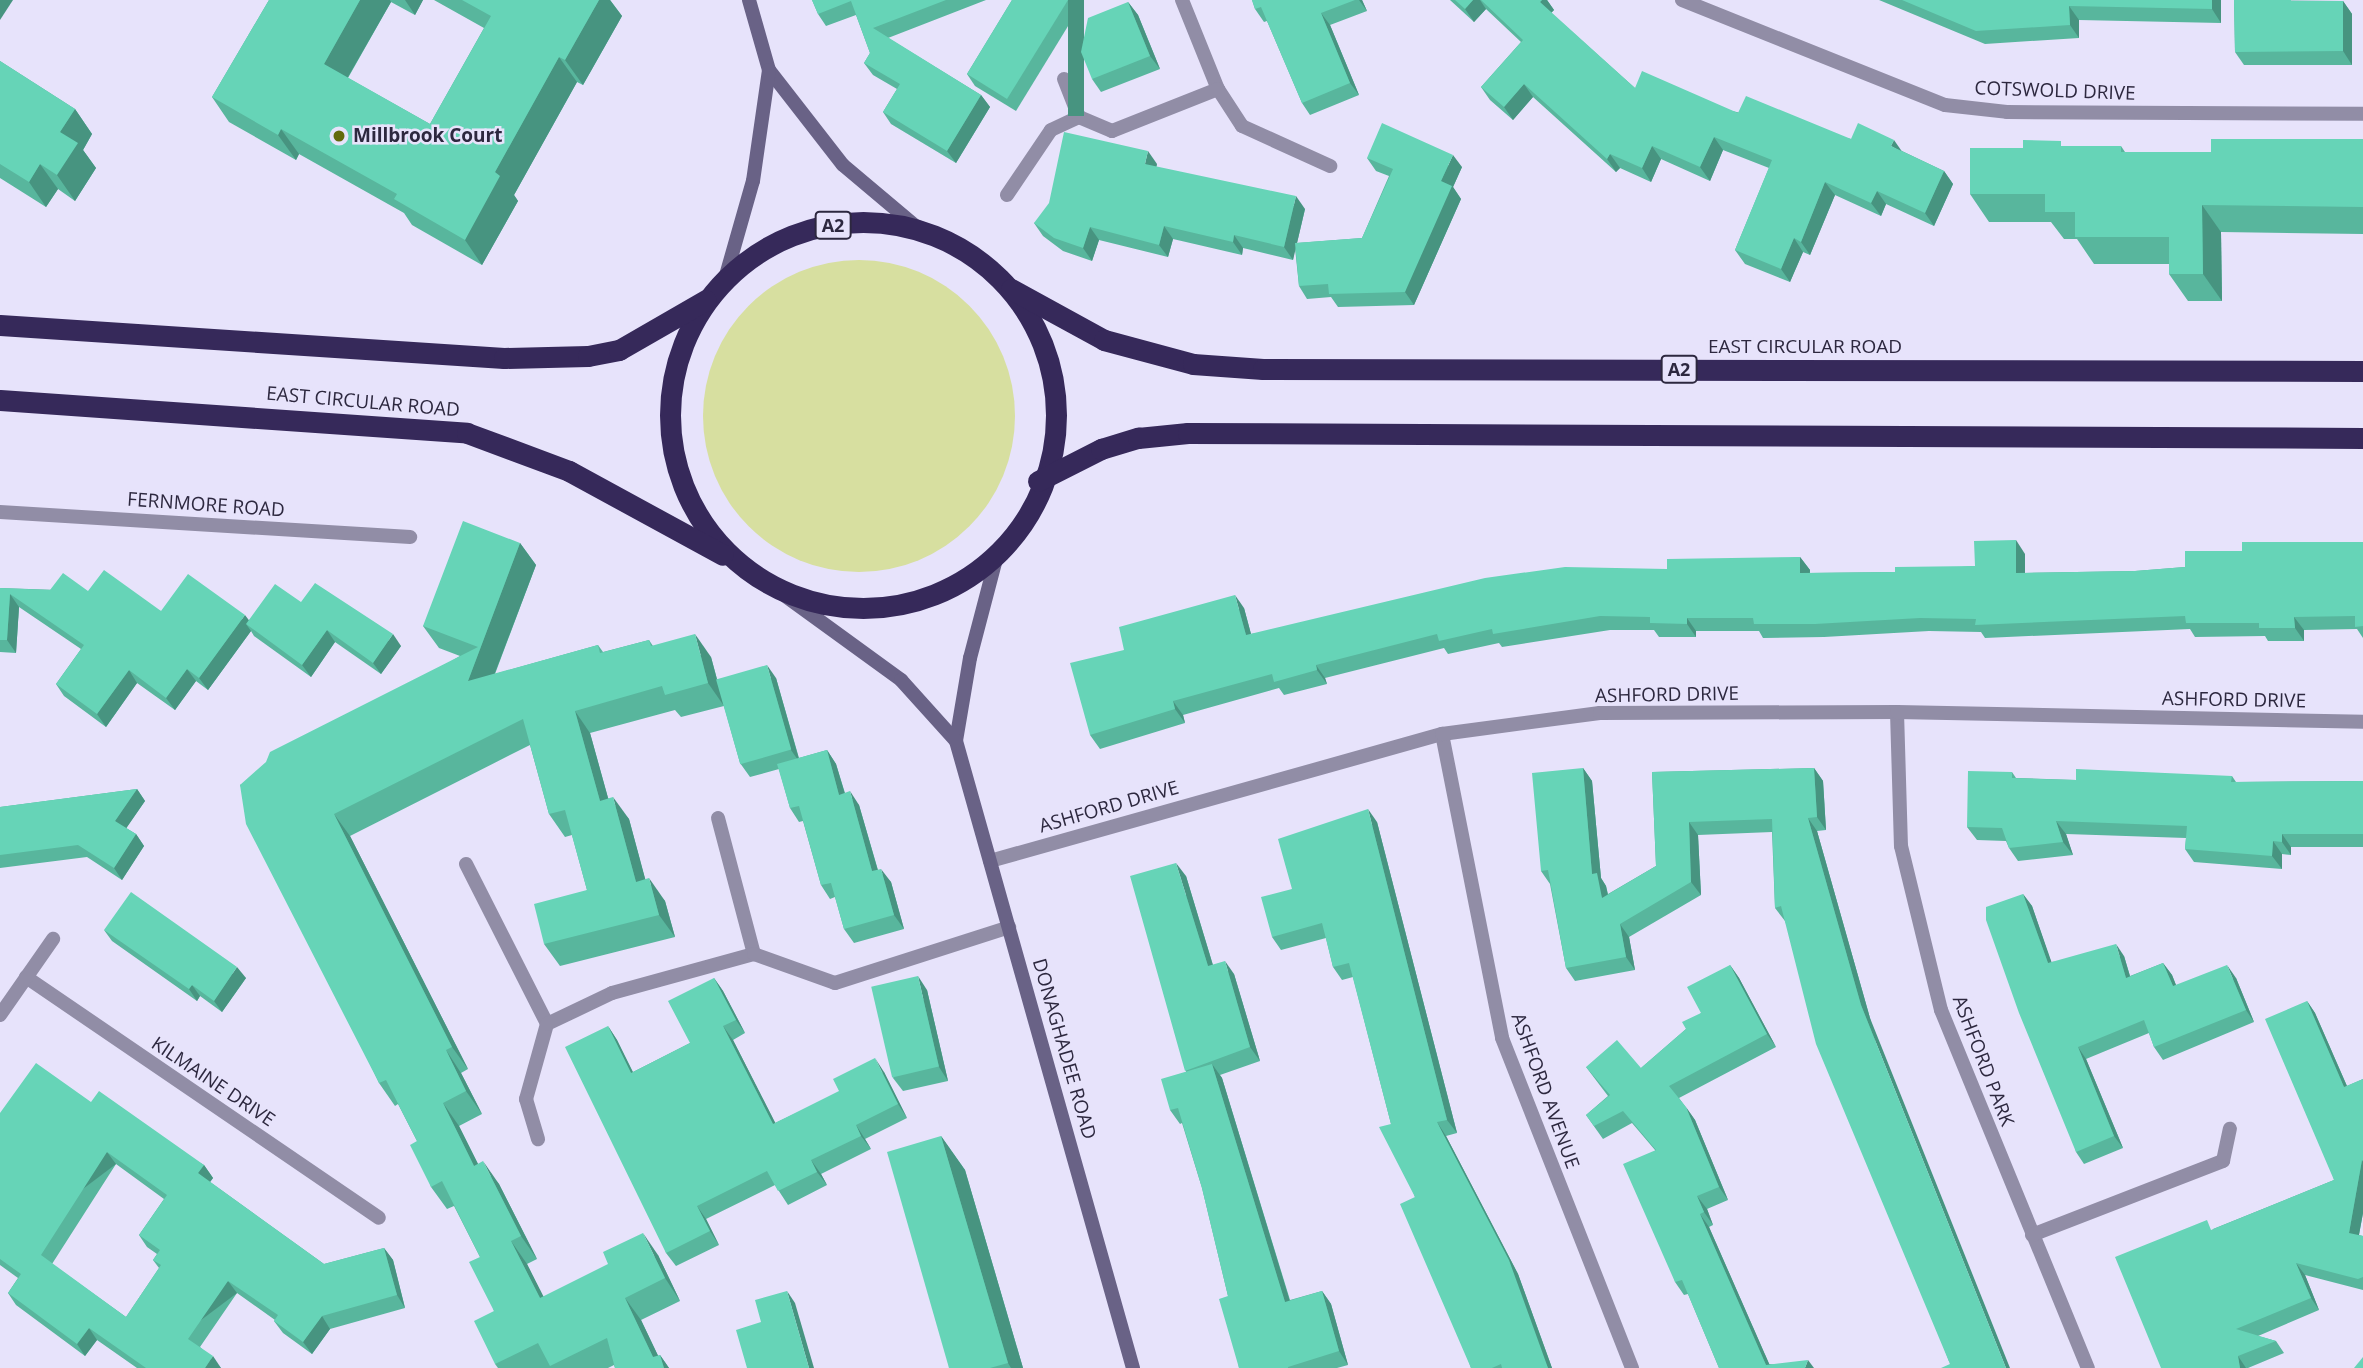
<!DOCTYPE html>
<style>
body{margin:0}
#map{position:relative;width:2363px;height:1368px;overflow:hidden;background:#e7e3fb;font-family:"Open Sans",sans-serif}
div>[style]{position:absolute}
.green>*{inset:0;background:#d7dfa0}
.round{border-radius:50%}
.street>*{height:14px;margin:-7px;padding:0 7px;transform-origin:7px;border-radius:7px;background:#918da6}
.secondary>*{height:14px;margin:-7px;padding:0 7px;transform-origin:7px;border-radius:7px;background:#696286}
.highway>*{height:21px;margin:-10.5px;padding:0 10.5px;transform-origin:10.5px;border-radius:10.5px;background:#36295a}
.highway>.ring{margin:-10.5px;padding:0;box-sizing:content-box;background:none;border:21px solid #36295a;border-radius:50%}
.wall>*{inset:0;background:#58b69d}
.shaded-wall>*{inset:0;background:#479480;transform-origin:0 0}
.building>*{inset:0;background:#66d4b7;transform-origin:0 0}
.dots>*{width:19px;height:19px;translate:-50% -50%;box-sizing:border-box;border:4px solid #e7e3fb;border-radius:50%}
span{translate:-50% -50%;white-space:nowrap;text-align:center;line-height:1.15;-webkit-text-stroke:5px #e7e3fb;paint-order:stroke}
.shield-label span{padding:2px 5px;background:#e7e3fb;border:2px solid;border-radius:5px;-webkit-text-stroke-width:0}
.shield-label{font-size:18px;color:#2d283f;font-weight:700}
.street-label{font-size:19px;color:#2d283f}
.poi-label{font-size:19px;color:#2d283f;font-weight:700}
.left{translate:0 -50%;text-align:left}
</style>
<div id="map">
<div class="green">
<i class="round" style="left:703px;top:260px;width:312px;height:312px"></i>
</div>
<div class="street">
<i style="left:1182px;top:0;width:96px;rotate:68deg"></i>
<i style="left:1218px;top:89px;width:44px;rotate:57deg"></i>
<i style="left:1242px;top:126px;width:97px;rotate:24.4deg"></i>
<i style="left:1682px;top:0;width:283px;rotate:21.8deg"></i>
<i style="left:1945px;top:105px;width:62px;rotate:6.4deg"></i>
<i style="left:2007px;top:112px;width:356px;rotate:0.3deg"></i>
<i style="left:1064px;top:79px;width:41px;rotate:68.5deg"></i>
<i style="left:1007px;top:195px;width:78px;rotate:-55.9deg"></i>
<i style="left:1051px;top:130px;width:31px;rotate:-25deg"></i>
<i style="left:1079px;top:117px;width:36px;rotate:23deg"></i>
<i style="left:1112px;top:131px;width:114px;rotate:-21.6deg"></i>
<i style="left:0;top:512px;width:411px;rotate:3.5deg"></i>
<i style="left:1897px;top:712px;width:134px;rotate:88.3deg"></i>
<i style="left:1901px;top:846px;width:169px;rotate:76.3deg"></i>
<i style="left:1941px;top:1010px;width:387px;rotate:67.7deg"></i>
<i style="left:1442px;top:734px;width:310px;rotate:78.8deg"></i>
<i style="left:1502px;top:1038px;width:355px;rotate:68.5deg"></i>
<i style="left:718px;top:818px;width:141px;rotate:75.2deg"></i>
<i style="left:990px;top:861px;width:470px;rotate:-15.7deg"></i>
<i style="left:1442px;top:734px;width:159px;rotate:-7.6deg"></i>
<i style="left:1600px;top:713px;width:297px;rotate:-0.2deg"></i>
<i style="left:1897px;top:712px;width:466px;rotate:1.2deg"></i>
<i style="left:466px;top:864px;width:179px;rotate:63.1deg"></i>
<i style="left:547px;top:1024px;width:78px;rotate:105.6deg"></i>
<i style="left:526px;top:1099px;width:42px;rotate:73.3deg"></i>
<i style="left:26px;top:977px;width:427px;rotate:34.3deg"></i>
<i style="left:0;top:1015px;width:93px;rotate:-55.1deg"></i>
<i style="left:547px;top:1024px;width:72px;rotate:-25.5deg"></i>
<i style="left:612px;top:993px;width:147px;rotate:-15.4deg"></i>
<i style="left:754px;top:954px;width:86px;rotate:19.7deg"></i>
<i style="left:835px;top:983px;width:183px;rotate:-17.8deg"></i>
<i style="left:2032px;top:1235px;width:205px;rotate:-21.2deg"></i>
<i style="left:2223px;top:1161px;width:33px;rotate:-78deg"></i>
</div>
<div class="secondary">
<i style="left:749px;top:0;width:73px;rotate:74.1deg"></i>
<i style="left:769px;top:70px;width:120px;rotate:52.1deg"></i>
<i style="left:843px;top:165px;width:99px;rotate:40.1deg"></i>
<i style="left:725px;top:279px;width:102px;rotate:-74.1deg"></i>
<i style="left:753px;top:181px;width:112px;rotate:-81.8deg"></i>
<i style="left:996px;top:559px;width:102px;rotate:104.7deg"></i>
<i style="left:970px;top:658px;width:84px;rotate:99.6deg"></i>
<i style="left:956px;top:741px;width:652px;rotate:74.24deg"></i>
<i style="left:780px;top:592px;width:150px;rotate:36deg"></i>
<i style="left:901px;top:680px;width:82px;rotate:48deg"></i>
</div>
<div class="highway">
<i class="ring" style="left:670px;top:222px;width:365px;height:365px"></i>
<i style="left:1011px;top:289px;width:106px;rotate:28.7deg"></i>
<i style="left:1104px;top:340px;width:92px;rotate:15.1deg"></i>
<i style="left:1193px;top:364px;width:70px;rotate:4.1deg"></i>
<i style="left:1263px;top:369px;width:1100px;rotate:0.1deg"></i>
<i style="left:0;top:325px;width:505px;rotate:3.75deg"></i>
<i style="left:504px;top:358px;width:84px;rotate:-1.4deg"></i>
<i style="left:588px;top:356px;width:32px;rotate:-11deg"></i>
<i style="left:619px;top:350px;width:100px;rotate:-29.9deg"></i>
<i style="left:0;top:400px;width:468px;rotate:4deg"></i>
<i style="left:467px;top:433px;width:109px;rotate:20.4deg"></i>
<i style="left:569px;top:471px;width:175px;rotate:28.6deg"></i>
<i style="left:1038px;top:481px;width:71px;rotate:-26.9deg"></i>
<i style="left:1101px;top:449px;width:39px;rotate:-17deg"></i>
<i style="left:1138px;top:438px;width:50px;rotate:-5.7deg"></i>
<i style="left:1188px;top:433px;width:1175px;rotate:0.24deg"></i>
</div>
<div class="wall">
<i style="clip-path:polygon(269px 0,423px 0,415px 15px,391px 2px,348px 78px,430px 124px,484px 28px,434px 0,610px 0,622px 16px,583px 85px,577px 82px,514px 195px,518px 201px,482px 265px,412px 225px,404px 213px,299px 154px,296px 160px,229px 122px,212px 97px)"></i>
<i style="clip-path:polygon(812px 0,986px 0,888px 38px,981px 95px,990px 107px,956px 163px,891px 124px,883px 112px,897px 89px,873px 75px,864px 63px,870px 53px,856px 15px,826px 26px,818px 14px)"></i>
<i style="clip-path:polygon(1012px 0,1084px 0,1016px 111px,975px 86px,967px 74px)"></i>
<i style="clip-path:polygon(1252px 0,1362px 0,1367px 11px,1330px 25px,1359px 95px,1310px 115px,1302px 103px,1267px 21px,1264px 22px,1255px 9px)"></i>
<i style="clip-path:polygon(1450px 0,1547px 0,1554px 10px,1551px 13px,1635px 88px,1902px 151px,1944px 171px,1953px 184px,1934px 226px,1886px 204px,1881px 216px,1835px 195px,1810px 255px,1803px 252px,1790px 282px,1745px 264px,1735px 250px,1769px 168px,1723px 150px,1710px 181px,1661px 159px,1651px 182px,1620px 168px,1616px 172px,1533px 97px,1513px 120px,1490px 100px,1481px 87px,1521px 42px,1486px 9px,1474px 22px)"></i>
<i style="clip-path:polygon(1879px 0,2221px 0,2221px 23px,2079px 20px,2079px 38px,1985px 44px)"></i>
<i style="clip-path:polygon(2234px 0,2343px 1px,2352px 14px,2352px 65px,2244px 65px,2235px 52px)"></i>
<i style="clip-path:polygon(1128px 2px,1138px 15px,1160px 69px,1101px 92px,1092px 79px)"></i>
<i style="clip-path:polygon(0 61px,75px 109px,92px 134px,83px 150px,96px 168px,75px 201px,58px 189px,46px 207px,0 178px)"></i>
<i style="clip-path:polygon(2363px 139px,2363px 234px,2221px 232px,2222px 301px,2188px 301px,2169px 274px,2169px 264px,2094px 264px,2077px 239px,2064px 239px,2051px 222px,1989px 222px,1970px 194px,2023px 148px,2121px 146px,2125px 152px,2211px 152px)"></i>
<i style="clip-path:polygon(1367px 158px,1462px 167px,1453px 187px,1461px 199px,1414px 305px,1338px 307px,1331px 297px,1307px 299px,1299px 286px,1295px 248px,1293px 260px,1243px 248px,1242px 255px,1173px 239px,1168px 257px,1099px 240px,1092px 261px,1063px 251px,1043px 236px,1034px 223px,1157px 164px,1156px 167px,1305px 209px,1297px 243px,1362px 238px,1389px 176px,1376px 171px)"></i>
<i style="clip-path:polygon(2363px 542px,2363px 638px,2357px 629px,2304px 630px,2304px 641px,2268px 641px,2265px 636px,2195px 637px,2190px 629px,1985px 638px,1981px 632px,1929px 631px,1824px 637px,1763px 638px,1759px 631px,1696px 631px,1696px 637px,1659px 637px,1654px 630px,1610px 630px,1502px 647px,1499px 643px,1448px 654px,1444px 648px,1325px 678px,1327px 684px,1284px 695px,1279px 688px,1183px 715px,1185px 723px,1100px 749px,1090px 735px,1124px 650px,1244px 608px,1251px 634px,1667px 569px,1800px 557px,1810px 570px,1810px 573px,1895px 572px,1975px 566px,2025px 554px,2025px 573px,2135px 571px,2185px 567px,2242px 551px)"></i>
<i style="clip-path:polygon(520px 543px,536px 565px,495px 674px,598px 645px,603px 652px,649px 640px,653px 646px,711px 657px,717px 679px,776px 678px,799px 758px,827px 750px,836px 764px,845px 793px,859px 805px,878px 870px,891px 882px,904px 929px,854px 943px,844px 929px,835px 897px,830px 899px,821px 885px,803px 821px,799px 822px,790px 808px,779px 769px,750px 777px,740px 763px,724px 706px,681px 717px,675px 710px,590px 733px,608px 798px,629px 819px,645px 879px,665px 901px,675px 937px,560px 966px,544px 944px,587px 890px,572px 835px,565px 837px,549px 814px,530px 745px,350px 836px,468px 1069px,461px 1073px,482px 1114px,459px 1126px,478px 1164px,499px 1184px,537px 1259px,527px 1264px,543px 1297px,658px 1255px,680px 1301px,641px 1320px,658px 1356px,660px 1355px,669px 1368px,615px 1368px,614px 1365px,608px 1368px,498px 1368px,495px 1364px,494px 1311px,480px 1257px,454px 1206px,447px 1209px,431px 1187px,417px 1141px,398px 1104px,395px 1106px,379px 1083px,240px 785px,460px 656px,439px 648px,423px 626px)"></i>
<i style="clip-path:polygon(0 588px,88px 591px,161px 611px,249px 620px,301px 602px,401px 646px,381px 674px,335px 642px,311px 677px,254px 636px,251px 631px,208px 690px,196px 681px,175px 710px,137px 683px,106px 727px,64px 696px,56px 684px,81px 649px,19px 607px,16px 653px,0 652px)"></i>
<i style="clip-path:polygon(1583px 768px,1592px 781px,1601px 878px,1606px 886px,1608px 894px,1656px 866px,1652px 772px,1814px 768px,1823px 781px,1826px 830px,1817px 831px,1870px 1018px,1950px 1364px,1785px 921px,1775px 908px,1772px 832px,1698px 835px,1701px 895px,1629px 937px,1635px 970px,1575px 981px,1566px 968px,1550px 884px,1541px 871px)"></i>
<i style="clip-path:polygon(2012px 772px,2016px 778px,2076px 780px,2232px 776px,2236px 782px,2363px 781px,2363px 847px,2291px 847px,2291px 855px,2282px 854px,2282px 869px,2194px 862px,2185px 849px,2186px 838px,2066px 834px,2073px 855px,2018px 861px,2009px 848px,2006px 841px,1977px 840px,1967px 827px)"></i>
<i style="clip-path:polygon(137px 789px,145px 801px,126px 828px,136px 834px,144px 846px,122px 880px,87px 857px,0 868px,0 807px)"></i>
<i style="clip-path:polygon(1377px 822px,1457px 1133px,1446px 1136px,1518px 1274px,1552px 1368px,1471px 1368px,1391px 1124px,1353px 977px,1342px 980px,1333px 967px,1326px 938px,1281px 950px,1272px 937px,1292px 889px)"></i>
<i style="clip-path:polygon(1186px 876px,1213px 965px,1234px 974px,1260px 1061px,1220px 1075px,1222px 1078px,1290px 1300px,1322px 1291px,1331px 1304px,1348px 1365px,1337px 1368px,1239px 1368px,1228px 1296px,1202px 1188px,1182px 1123px,1180px 1124px,1170px 1110px,1186px 1072px)"></i>
<i style="clip-path:polygon(2023px 894px,2032px 906px,2051px 962px,2124px 956px,2130px 976px,2163px 963px,2172px 975px,2176px 985px,2236px 978px,2254px 1022px,2163px 1060px,2154px 1047px,2149px 1033px,2086px 1059px,2123px 1148px,2084px 1164px,2076px 1152px)"></i>
<i style="clip-path:polygon(104px 930px,246px 978px,222px 1012px,200px 996px,197px 1001px,112px 941px)"></i>
<i style="clip-path:polygon(1730px 965px,1739px 978px,1776px 1047px,1679px 1098px,1695px 1120px,1728px 1200px,1707px 1209px,1713px 1225px,1709px 1227px,1769px 1364px,1814px 1368px,1719px 1368px,1688px 1294px,1684px 1295px,1675px 1282px,1655px 1150px,1632px 1123px,1603px 1139px,1586px 1115px,1608px 1096px,1586px 1067px,1641px 1068px,1686px 1029px,1701px 1013px)"></i>
<i style="clip-path:polygon(714px 978px,723px 991px,745px 1033px,733px 1040px,775px 1123px,884px 1072px,907px 1118px,865px 1139px,871px 1149px,821px 1174px,827px 1185px,788px 1205px,775px 1185px,706px 1219px,719px 1245px,676px 1266px,666px 1253px,608px 1026px,617px 1040px,633px 1072px,690px 1043px)"></i>
<i style="clip-path:polygon(927px 990px,948px 1081px,903px 1091px,893px 1078px)"></i>
<i style="clip-path:polygon(2307px 1001px,2315px 1013px,2347px 1086px,2363px 1079px,2363px 1213px,2359px 1235px,2363px 1236px,2363px 1290px,2305px 1275px,2319px 1310px,2258px 1336px,2276px 1341px,2284px 1353px,2248px 1368px,2161px 1368px,2213px 1229px,2334px 1180px)"></i>
<i style="clip-path:polygon(evenodd,91px 1102px,204px 1165px,213px 1178px,210px 1182px,324px 1264px,384px 1248px,393px 1260px,405px 1308px,330px 1329px,312px 1354px,283px 1333px,274px 1321px,275px 1320px,237px 1293px,200px 1347px,221px 1368px,137px 1368px,97px 1340px,85px 1356px,16px 1305px,8px 1293px,18px 1278px,0 1265px,0 1113px,91px 1102px,116px 1164px,164px 1199px,139px 1235px,147px 1247px,157px 1254px,153px 1260px,159px 1268px,126px 1317px,52px 1264px,116px 1164px)"></i>
<i style="clip-path:polygon(941px 1136px,965px 1170px,1023px 1368px,949px 1368px)"></i>
</div>
<div class="shaded-wall">
<i style="clip-path:polygon(0 0,13px 0,0 20px)"></i>
<i style="clip-path:polygon(360px 0,390px 0,391px 2px,341px 89px,324px 64px)"></i>
<i style="clip-path:polygon(405px 0,423px 0,415px 15px)"></i>
<i style="clip-path:polygon(599px 0,610px 0,622px 16px,583px 85px,565px 60px)"></i>
<i style="left:1068px;top:0;width:16px;height:116px"></i>
<i style="clip-path:polygon(1359px 0,1362px 0,1367px 11px)"></i>
<i style="clip-path:polygon(1473px 0,1480px 0,1486px 9px,1474px 22px,1465px 9px)"></i>
<i style="clip-path:polygon(1542px 0,1547px 0,1554px 10px,1549px 15px,1540px 2px)"></i>
<i style="clip-path:polygon(2212px 0,2221px 0,2221px 23px,2212px 9px)"></i>
<i style="clip-path:polygon(2343px 1px,2352px 14px,2352px 65px,2343px 51px)"></i>
<i style="clip-path:polygon(1128px 2px,1138px 15px,1160px 69px,1150px 56px)"></i>
<i style="clip-path:polygon(2069px 6px,2079px 20px,2079px 38px,2070px 25px)"></i>
<i style="clip-path:polygon(1321px 13px,1330px 25px,1359px 95px,1350px 83px)"></i>
<i style="clip-path:polygon(559px 57px,577px 82px,514px 195px,518px 201px,482px 265px,465px 240px,495px 172px)"></i>
<i style="clip-path:polygon(1524px 84px,1533px 97px,1513px 120px,1504px 107px)"></i>
<i style="clip-path:polygon(981px 95px,990px 107px,956px 163px,947px 151px)"></i>
<i style="clip-path:polygon(75px 109px,92px 134px,83px 150px,96px 168px,75px 201px,57px 175px,60px 132px)"></i>
<i style="clip-path:polygon(281px 129px,299px 154px,296px 160px,278px 135px)"></i>
<i style="clip-path:polygon(1714px 137px,1723px 150px,1710px 181px,1700px 167px)"></i>
<i style="clip-path:polygon(1894px 140px,1903px 153px,1891px 146px)"></i>
<i style="clip-path:polygon(1652px 146px,1661px 159px,1651px 182px,1642px 168px)"></i>
<i style="clip-path:polygon(1148px 151px,1157px 164px,1154px 177px,1145px 164px)"></i>
<i style="clip-path:polygon(1610px 154px,1620px 168px,1616px 172px,1607px 159px)"></i>
<i style="clip-path:polygon(1453px 155px,1462px 167px,1453px 187px,1461px 199px,1414px 305px,1405px 292px,1441px 181px)"></i>
<i style="clip-path:polygon(40px 164px,58px 189px,46px 207px,29px 182px)"></i>
<i style="clip-path:polygon(1944px 171px,1953px 184px,1934px 226px,1925px 213px)"></i>
<i style="clip-path:polygon(1825px 182px,1835px 195px,1810px 255px,1801px 242px)"></i>
<i style="clip-path:polygon(1877px 191px,1886px 204px,1881px 216px,1871px 203px)"></i>
<i style="clip-path:polygon(1296px 196px,1305px 209px,1293px 260px,1284px 247px)"></i>
<i style="clip-path:polygon(2202px 205px,2221px 232px,2222px 301px,2203px 274px)"></i>
<i style="clip-path:polygon(1164px 226px,1173px 239px,1168px 257px,1159px 245px)"></i>
<i style="clip-path:polygon(1090px 227px,1099px 240px,1092px 261px,1083px 248px)"></i>
<i style="clip-path:polygon(1234px 235px,1243px 248px,1242px 255px,1233px 242px)"></i>
<i style="clip-path:polygon(1794px 238px,1803px 252px,1790px 282px,1781px 269px)"></i>
<i style="clip-path:polygon(2016px 540px,2025px 554px,2025px 586px,2016px 573px)"></i>
<i style="clip-path:polygon(520px 543px,536px 565px,483px 704px,468px 681px)"></i>
<i style="clip-path:polygon(1800px 557px,1810px 570px,1809px 587px,1800px 573px)"></i>
<i style="clip-path:polygon(10px 594px,19px 607px,16px 653px,7px 640px)"></i>
<i style="clip-path:polygon(1235px 595px,1244px 608px,1255px 649px,1246px 635px)"></i>
<i style="clip-path:polygon(245px 615px,254px 627px,246px 624px,251px 631px,208px 690px,199px 678px)"></i>
<i style="clip-path:polygon(2294px 617px,2304px 630px,2304px 641px,2295px 628px)"></i>
<i style="clip-path:polygon(1687px 618px,1696px 631px,1696px 637px,1687px 624px)"></i>
<i style="clip-path:polygon(327px 630px,335px 642px,311px 677px,302px 665px)"></i>
<i style="clip-path:polygon(393px 634px,401px 646px,381px 674px,373px 663px)"></i>
<i style="clip-path:polygon(695px 634px,711px 657px,724px 706px,708px 683px)"></i>
<i style="clip-path:polygon(767px 665px,776px 678px,800px 763px,791px 750px)"></i>
<i style="clip-path:polygon(1316px 665px,1325px 678px,1327px 684px,1317px 670px)"></i>
<i style="clip-path:polygon(187px 669px,196px 681px,175px 710px,166px 698px)"></i>
<i style="clip-path:polygon(129px 670px,137px 683px,106px 727px,97px 714px)"></i>
<i style="clip-path:polygon(1173px 701px,1183px 715px,1185px 723px,1175px 709px)"></i>
<i style="clip-path:polygon(575px 711px,590px 733px,615px 823px,600px 801px)"></i>
<i style="clip-path:polygon(827px 750px,836px 764px,849px 808px,839px 795px)"></i>
<i style="clip-path:polygon(1583px 768px,1592px 781px,1601px 878px,1606px 886px,1611px 911px,1602px 898px,1592px 874px)"></i>
<i style="clip-path:polygon(1814px 768px,1823px 781px,1826px 830px,1817px 817px)"></i>
<i style="clip-path:polygon(137px 789px,145px 801px,123px 833px,115px 821px)"></i>
<i style="clip-path:polygon(850px 791px,859px 805px,882px 885px,872px 871px)"></i>
<i style="clip-path:polygon(613px 797px,629px 819px,652px 904px,636px 882px)"></i>
<i style="clip-path:polygon(1368px 809px,1377px 822px,1457px 1133px,1447px 1120px)"></i>
<i style="clip-path:polygon(334px 814px,350px 836px,468px 1069px,452px 1047px)"></i>
<i style="clip-path:polygon(1808px 818px,1817px 831px,1870px 1018px,2010px 1368px,2006px 1368px,1861px 1005px)"></i>
<i style="clip-path:polygon(2056px 821px,2066px 834px,2073px 855px,2063px 842px)"></i>
<i style="clip-path:polygon(1689px 822px,1698px 835px,1701px 895px,1691px 882px)"></i>
<i style="clip-path:polygon(136px 834px,144px 846px,122px 880px,114px 868px)"></i>
<i style="clip-path:polygon(2282px 834px,2291px 847px,2291px 855px,2282px 842px)"></i>
<i style="clip-path:polygon(2273px 841px,2282px 854px,2282px 869px,2272px 856px)"></i>
<i style="clip-path:polygon(1176px 863px,1186px 876px,1217px 979px,1208px 966px)"></i>
<i style="clip-path:polygon(881px 869px,891px 882px,904px 929px,894px 915px)"></i>
<i style="clip-path:polygon(649px 878px,665px 901px,675px 937px,659px 915px)"></i>
<i style="clip-path:polygon(2023px 894px,2032px 906px,2056px 975px,2048px 963px)"></i>
<i style="clip-path:polygon(1620px 924px,1629px 937px,1635px 970px,1626px 957px)"></i>
<i style="clip-path:polygon(2116px 944px,2124px 956px,2134px 990px,2126px 978px)"></i>
<i style="clip-path:polygon(1225px 961px,1234px 974px,1260px 1061px,1250px 1047px)"></i>
<i style="clip-path:polygon(2163px 963px,2172px 975px,2181px 998px,2173px 986px)"></i>
<i style="clip-path:polygon(1730px 965px,1739px 978px,1776px 1047px,1767px 1034px)"></i>
<i style="clip-path:polygon(2227px 965px,2236px 978px,2254px 1022px,2246px 1010px)"></i>
<i style="clip-path:polygon(237px 967px,246px 978px,222px 1012px,214px 1001px)"></i>
<i style="clip-path:polygon(918px 976px,927px 990px,948px 1081px,939px 1067px)"></i>
<i style="clip-path:polygon(714px 978px,723px 991px,745px 1033px,736px 1020px)"></i>
<i style="clip-path:polygon(192px 985px,200px 996px,197px 1001px,189px 989px)"></i>
<i style="clip-path:polygon(2307px 1001px,2315px 1013px,2353px 1100px,2344px 1087px)"></i>
<i style="clip-path:polygon(608px 1026px,617px 1040px,640px 1087px,631px 1073px)"></i>
<i style="clip-path:polygon(723px 1026px,733px 1040px,783px 1138px,773px 1124px)"></i>
<i style="clip-path:polygon(2078px 1047px,2086px 1059px,2123px 1148px,2114px 1136px)"></i>
<i style="clip-path:polygon(446px 1050px,461px 1073px,482px 1114px,466px 1091px)"></i>
<i style="clip-path:polygon(875px 1058px,884px 1072px,907px 1118px,898px 1104px)"></i>
<i style="clip-path:polygon(1212px 1064px,1222px 1078px,1294px 1315px,1285px 1302px)"></i>
<i style="clip-path:polygon(443px 1103px,459px 1126px,490px 1188px,474px 1166px)"></i>
<i style="clip-path:polygon(1686px 1107px,1695px 1120px,1728px 1200px,1719px 1187px)"></i>
<i style="clip-path:polygon(1437px 1122px,1446px 1136px,1518px 1274px,1552px 1368px,1548px 1368px)"></i>
<i style="clip-path:polygon(856px 1125px,865px 1139px,871px 1149px,861px 1136px)"></i>
<i style="clip-path:polygon(941px 1136px,965px 1170px,1023px 1368px,1011px 1368px,1008px 1363px)"></i>
<i style="left:107px;top:1152px;width:15px;height:122px;rotate:53deg"></i>
<i style="clip-path:polygon(811px 1160px,821px 1174px,827px 1185px,817px 1172px)"></i>
<i style="clip-path:polygon(2362px 1160px,2363px 1162px,2363px 1213px,2357px 1245px,2349px 1233px)"></i>
<i style="clip-path:polygon(483px 1161px,499px 1184px,537px 1259px,521px 1236px)"></i>
<i style="clip-path:polygon(204px 1165px,213px 1178px,207px 1186px,198px 1173px)"></i>
<i style="clip-path:polygon(1697px 1196px,1707px 1209px,1713px 1225px,1704px 1212px)"></i>
<i style="clip-path:polygon(697px 1206px,706px 1219px,719px 1245px,710px 1231px)"></i>
<i style="clip-path:polygon(1700px 1214px,1709px 1227px,1771px 1368px,1766px 1365px)"></i>
<i style="clip-path:polygon(643px 1233px,658px 1255px,680px 1301px,665px 1278px)"></i>
<i style="clip-path:polygon(511px 1241px,527px 1264px,556px 1321px,540px 1298px)"></i>
<i style="clip-path:polygon(384px 1248px,393px 1260px,405px 1308px,397px 1295px)"></i>
<i style="clip-path:polygon(2296px 1263px,2305px 1275px,2319px 1310px,2311px 1298px)"></i>
<i style="left:228px;top:1281px;width:15px;height:70px;rotate:53deg"></i>
<i style="clip-path:polygon(787px 1291px,795px 1303px,814px 1368px,809px 1368px)"></i>
<i style="clip-path:polygon(1322px 1291px,1331px 1304px,1348px 1365px,1339px 1351px)"></i>
<i style="clip-path:polygon(625px 1298px,641px 1320px,664px 1368px,653px 1357px)"></i>
<i style="clip-path:polygon(322px 1316px,330px 1329px,312px 1354px,303px 1342px)"></i>
<i style="clip-path:polygon(89px 1328px,97px 1340px,85px 1356px,77px 1344px)"></i>
<i style="clip-path:polygon(660px 1355px,669px 1368px,664px 1368px)"></i>
<i style="clip-path:polygon(213px 1356px,221px 1368px,205px 1368px)"></i>
<i style="clip-path:polygon(2238px 1356px,2246px 1368px,2240px 1368px)"></i>
<i style="clip-path:polygon(1808px 1360px,1814px 1368px,1805px 1368px)"></i>
</div>
<div class="building">
<i style="clip-path:polygon(269px 0,360px 0,324px 64px,430px 124px,491px 16px,462px 0,599px 0,565px 60px,559px 57px,495px 172px,500px 176px,465px 240px,394px 199px,397px 194px,281px 129px,278px 135px,212px 97px)"></i>
<i style="clip-path:polygon(812px 0,946px 0,873px 28px,981px 95px,947px 151px,883px 112px,900px 84px,864px 63px,870px 53px,851px 1px,818px 14px)"></i>
<i style="clip-path:polygon(1012px 0,1068px 0,1007px 99px,967px 74px)"></i>
<i style="clip-path:polygon(1252px 0,1355px 0,1321px 13px,1350px 83px,1302px 103px,1261px 7px,1255px 9px)"></i>
<i style="clip-path:polygon(1455px 0,1473px 0,1465px 9px)"></i>
<i style="clip-path:polygon(1481px 0,1542px 0,1540px 2px,1635px 88px,1642px 71px,1738px 113px,1746px 96px,1851px 139px,1858px 123px,1894px 140px,1891px 146px,1944px 171px,1925px 213px,1877px 191px,1871px 203px,1825px 182px,1801px 242px,1794px 238px,1781px 269px,1735px 250px,1772px 160px,1714px 137px,1700px 167px,1652px 146px,1642px 168px,1610px 154px,1607px 159px,1524px 84px,1504px 107px,1481px 87px,1523px 40px)"></i>
<i style="clip-path:polygon(1902px 0,2212px 0,2212px 9px,2069px 6px,2070px 25px,1976px 31px)"></i>
<i style="clip-path:polygon(2234px 0,2291px 0,2291px 1px,2343px 1px,2343px 51px,2235px 52px)"></i>
<i style="clip-path:polygon(1128px 2px,1150px 56px,1092px 79px,1081px 52px,1088px 18px)"></i>
<i style="clip-path:polygon(0 61px,75px 109px,60px 132px,78px 143px,57px 175px,40px 164px,29px 182px,0 164px)"></i>
<i style="clip-path:polygon(1382px 123px,1453px 155px,1441px 181px,1452px 186px,1405px 292px,1329px 294px,1328px 284px,1299px 286px,1295px 243px,1362px 238px,1393px 169px,1367px 158px)"></i>
<i style="clip-path:polygon(1064px 132px,1148px 151px,1145px 164px,1296px 196px,1284px 247px,1234px 235px,1233px 242px,1164px 226px,1159px 245px,1090px 227px,1083px 248px,1054px 238px,1034px 223px,1049px 203px)"></i>
<i style="clip-path:polygon(2211px 139px,2363px 139px,2363px 207px,2202px 205px,2203px 274px,2169px 274px,2169px 237px,2075px 237px,2075px 212px,2045px 212px,2045px 194px,1970px 194px,1970px 148px,2023px 148px,2023px 140px,2061px 141px,2061px 146px,2121px 146px,2121px 152px,2211px 152px)"></i>
<i style="clip-path:polygon(463px 521px,520px 543px,468px 681px,598px 645px,600px 653px,649px 640px,651px 646px,695px 634px,708px 683px,665px 695px,662px 686px,575px 711px,600px 801px,613px 797px,636px 882px,649px 878px,659px 915px,544px 944px,534px 904px,587px 890px,565px 810px,549px 814px,523px 719px,334px 814px,452px 1047px,446px 1050px,466px 1091px,443px 1103px,474px 1166px,483px 1161px,521px 1236px,511px 1241px,540px 1298px,608px 1264px,603px 1252px,643px 1233px,665px 1278px,625px 1298px,653px 1357px,660px 1355px,664px 1368px,615px 1368px,607px 1338px,550px 1366px,538px 1343px,495px 1364px,474px 1321px,494px 1311px,469px 1262px,480px 1257px,442px 1181px,431px 1187px,410px 1145px,417px 1141px,386px 1080px,379px 1083px,246px 824px,240px 785px,266px 762px,270px 752px,478px 647px,423px 626px)"></i>
<i style="clip-path:polygon(2016px 540px,2016px 573px,2135px 571px,2185px 567px,2185px 551px,2242px 551px,2242px 542px,2363px 542px,2363px 626px,2355px 627px,2355px 616px,2294px 617px,2295px 628px,2259px 628px,2259px 623px,2186px 623px,2185px 616px,1975px 625px,1976px 619px,1920px 618px,1815px 624px,1754px 624px,1753px 618px,1687px 618px,1687px 624px,1650px 623px,1650px 617px,1600px 616px,1493px 634px,1492px 629px,1439px 641px,1437px 634px,1316px 665px,1317px 670px,1274px 682px,1272px 674px,1173px 701px,1175px 709px,1090px 735px,1070px 663px,1124px 650px,1119px 627px,1235px 595px,1246px 635px,1485px 578px,1565px 567px,1667px 569px,1667px 559px,1800px 557px,1800px 573px,1895px 572px,1895px 567px,1975px 566px,1974px 541px)"></i>
<i style="clip-path:polygon(104px 570px,161px 611px,188px 574px,245px 615px,199px 678px,187px 669px,166px 698px,129px 670px,97px 714px,56px 684px,84px 645px,10px 594px,7px 640px,0 640px,0 588px,50px 590px,63px 573px,88px 591px)"></i>
<i style="clip-path:polygon(315px 583px,393px 634px,373px 663px,327px 630px,302px 665px,246px 624px,275px 584px,301px 602px)"></i>
<i style="left:767px;top:665px;width:88px;height:53px;rotate:74deg"></i>
<i style="clip-path:polygon(827px 750px,839px 795px,850px 791px,872px 871px,881px 869px,894px 915px,844px 929px,831px 883px,821px 885px,799px 806px,790px 808px,777px 764px)"></i>
<i style="clip-path:polygon(1583px 768px,1592px 874px,1597px 873px,1602px 898px,1656px 866px,1652px 772px,1814px 768px,1817px 817px,1808px 818px,1861px 1005px,2006px 1368px,1941px 1368px,1950px 1364px,1816px 1044px,1781px 906px,1775px 908px,1772px 819px,1689px 822px,1691px 882px,1620px 924px,1626px 957px,1566px 968px,1548px 870px,1541px 871px,1532px 773px)"></i>
<i style="clip-path:polygon(2076px 769px,2232px 776px,2231px 782px,2363px 781px,2363px 834px,2282px 834px,2282px 842px,2273px 841px,2272px 856px,2185px 849px,2187px 826px,2056px 821px,2063px 842px,2009px 848px,2002px 828px,1967px 827px,1968px 771px,2012px 772px,2012px 778px,2076px 780px)"></i>
<i style="clip-path:polygon(137px 789px,115px 821px,136px 834px,114px 868px,78px 845px,0 855px,0 807px)"></i>
<i style="clip-path:polygon(1368px 809px,1447px 1120px,1437px 1122px,1509px 1260px,1548px 1368px,1502px 1368px,1501px 1364px,1492px 1368px,1471px 1368px,1400px 1204px,1415px 1197px,1379px 1127px,1391px 1124px,1349px 963px,1333px 967px,1322px 923px,1272px 937px,1261px 897px,1292px 889px,1278px 839px)"></i>
<i style="clip-path:polygon(1176px 863px,1208px 966px,1225px 961px,1250px 1047px,1185px 1071px,1130px 876px)"></i>
<i style="clip-path:polygon(131px 892px,237px 967px,214px 1001px,192px 985px,189px 989px,104px 930px)"></i>
<i style="clip-path:polygon(2023px 894px,2048px 963px,2116px 944px,2126px 978px,2163px 963px,2173px 986px,2227px 965px,2246px 1010px,2154px 1047px,2144px 1020px,2078px 1047px,2114px 1136px,2076px 1152px,2019px 1013px,1986px 920px,1986px 907px)"></i>
<i style="clip-path:polygon(1730px 965px,1767px 1034px,1669px 1086px,1686px 1107px,1719px 1187px,1697px 1196px,1704px 1212px,1700px 1214px,1766px 1365px,1808px 1360px,1805px 1368px,1719px 1368px,1682px 1280px,1675px 1282px,1623px 1164px,1656px 1150px,1623px 1111px,1594px 1126px,1586px 1115px,1610px 1095px,1586px 1067px,1617px 1040px,1641px 1068px,1686px 1029px,1682px 1022px,1701px 1013px,1687px 987px)"></i>
<i style="left:918px;top:976px;width:93px;height:48px;rotate:77deg"></i>
<i style="clip-path:polygon(714px 978px,736px 1020px,723px 1026px,773px 1124px,839px 1091px,833px 1079px,875px 1058px,898px 1104px,856px 1125px,861px 1136px,811px 1160px,817px 1172px,778px 1191px,767px 1171px,697px 1206px,710px 1231px,666px 1253px,565px 1047px,608px 1026px,631px 1073px,690px 1043px,668px 1001px)"></i>
<i style="clip-path:polygon(2307px 1001px,2344px 1087px,2363px 1079px,2363px 1161px,2362px 1160px,2349px 1233px,2363px 1236px,2363px 1277px,2358px 1279px,2296px 1263px,2311px 1298px,2236px 1329px,2276px 1341px,2238px 1356px,2240px 1368px,2161px 1368px,2115px 1257px,2207px 1220px,2211px 1230px,2334px 1180px,2265px 1019px)"></i>
<i style="clip-path:polygon(evenodd,36px 1063px,91px 1102px,99px 1091px,204px 1165px,198px 1173px,324px 1264px,384px 1248px,397px 1295px,322px 1316px,303px 1342px,274px 1321px,278px 1315px,228px 1281px,188px 1339px,213px 1356px,205px 1368px,146px 1368px,89px 1328px,77px 1344px,8px 1293px,21px 1274px,0 1259px,0 1113px,36px 1063px,107px 1152px,167px 1195px,139px 1235px,160px 1250px,153px 1260px,161px 1265px,126px 1317px,41px 1255px,107px 1152px)"></i>
<i style="clip-path:polygon(1212px 1064px,1285px 1302px,1322px 1291px,1339px 1351px,1288px 1367px,1288px 1368px,1239px 1368px,1219px 1299px,1228px 1296px,1202px 1188px,1178px 1108px,1170px 1110px,1161px 1079px)"></i>
<i style="clip-path:polygon(941px 1136px,1008px 1363px,990px 1368px,949px 1368px,887px 1152px)"></i>
<i style="clip-path:polygon(787px 1291px,809px 1368px,747px 1368px,736px 1330px,761px 1322px,755px 1300px)"></i>
<i style="clip-path:polygon(2363px 1357px,2363px 1368px,2354px 1368px)"></i>
</div>
<div class="dots">
<i style="left:339px;top:136px;background:#636a0c"></i>
</div>
<div class="shield-label">
<span style="left:833px;top:225px">A2</span>
<span style="left:1679px;top:369px">A2</span>
</div>
<div class="street-label">
<span style="left:2055px;top:91px;rotate:2deg">COTSWOLD DRIVE</span>
<span style="left:1805px;top:347px">EAST CIRCULAR ROAD</span>
<span style="left:363px;top:402px;rotate:5deg">EAST CIRCULAR ROAD</span>
<span style="left:206px;top:505px;rotate:4deg">FERNMORE ROAD</span>
<span style="left:1667px;top:695px;rotate:-1deg">ASHFORD DRIVE</span>
<span style="left:2234px;top:700px;rotate:1deg">ASHFORD DRIVE</span>
<span style="left:1109px;top:807px;rotate:-16deg">ASHFORD DRIVE</span>
<span style="left:1064px;top:1049px;rotate:74deg">DONAGHADEE ROAD</span>
<span style="left:1983px;top:1061px;rotate:69deg">ASHFORD PARK</span>
<span style="left:213px;top:1082px;rotate:34deg">KILMAINE DRIVE</span>
<span style="left:1545px;top:1091px;rotate:70deg">ASHFORD AVENUE</span>
</div>
<div class="poi-label">
<span class="left" style="left:353px;top:136px">Millbrook Court</span>
</div>
</div>
